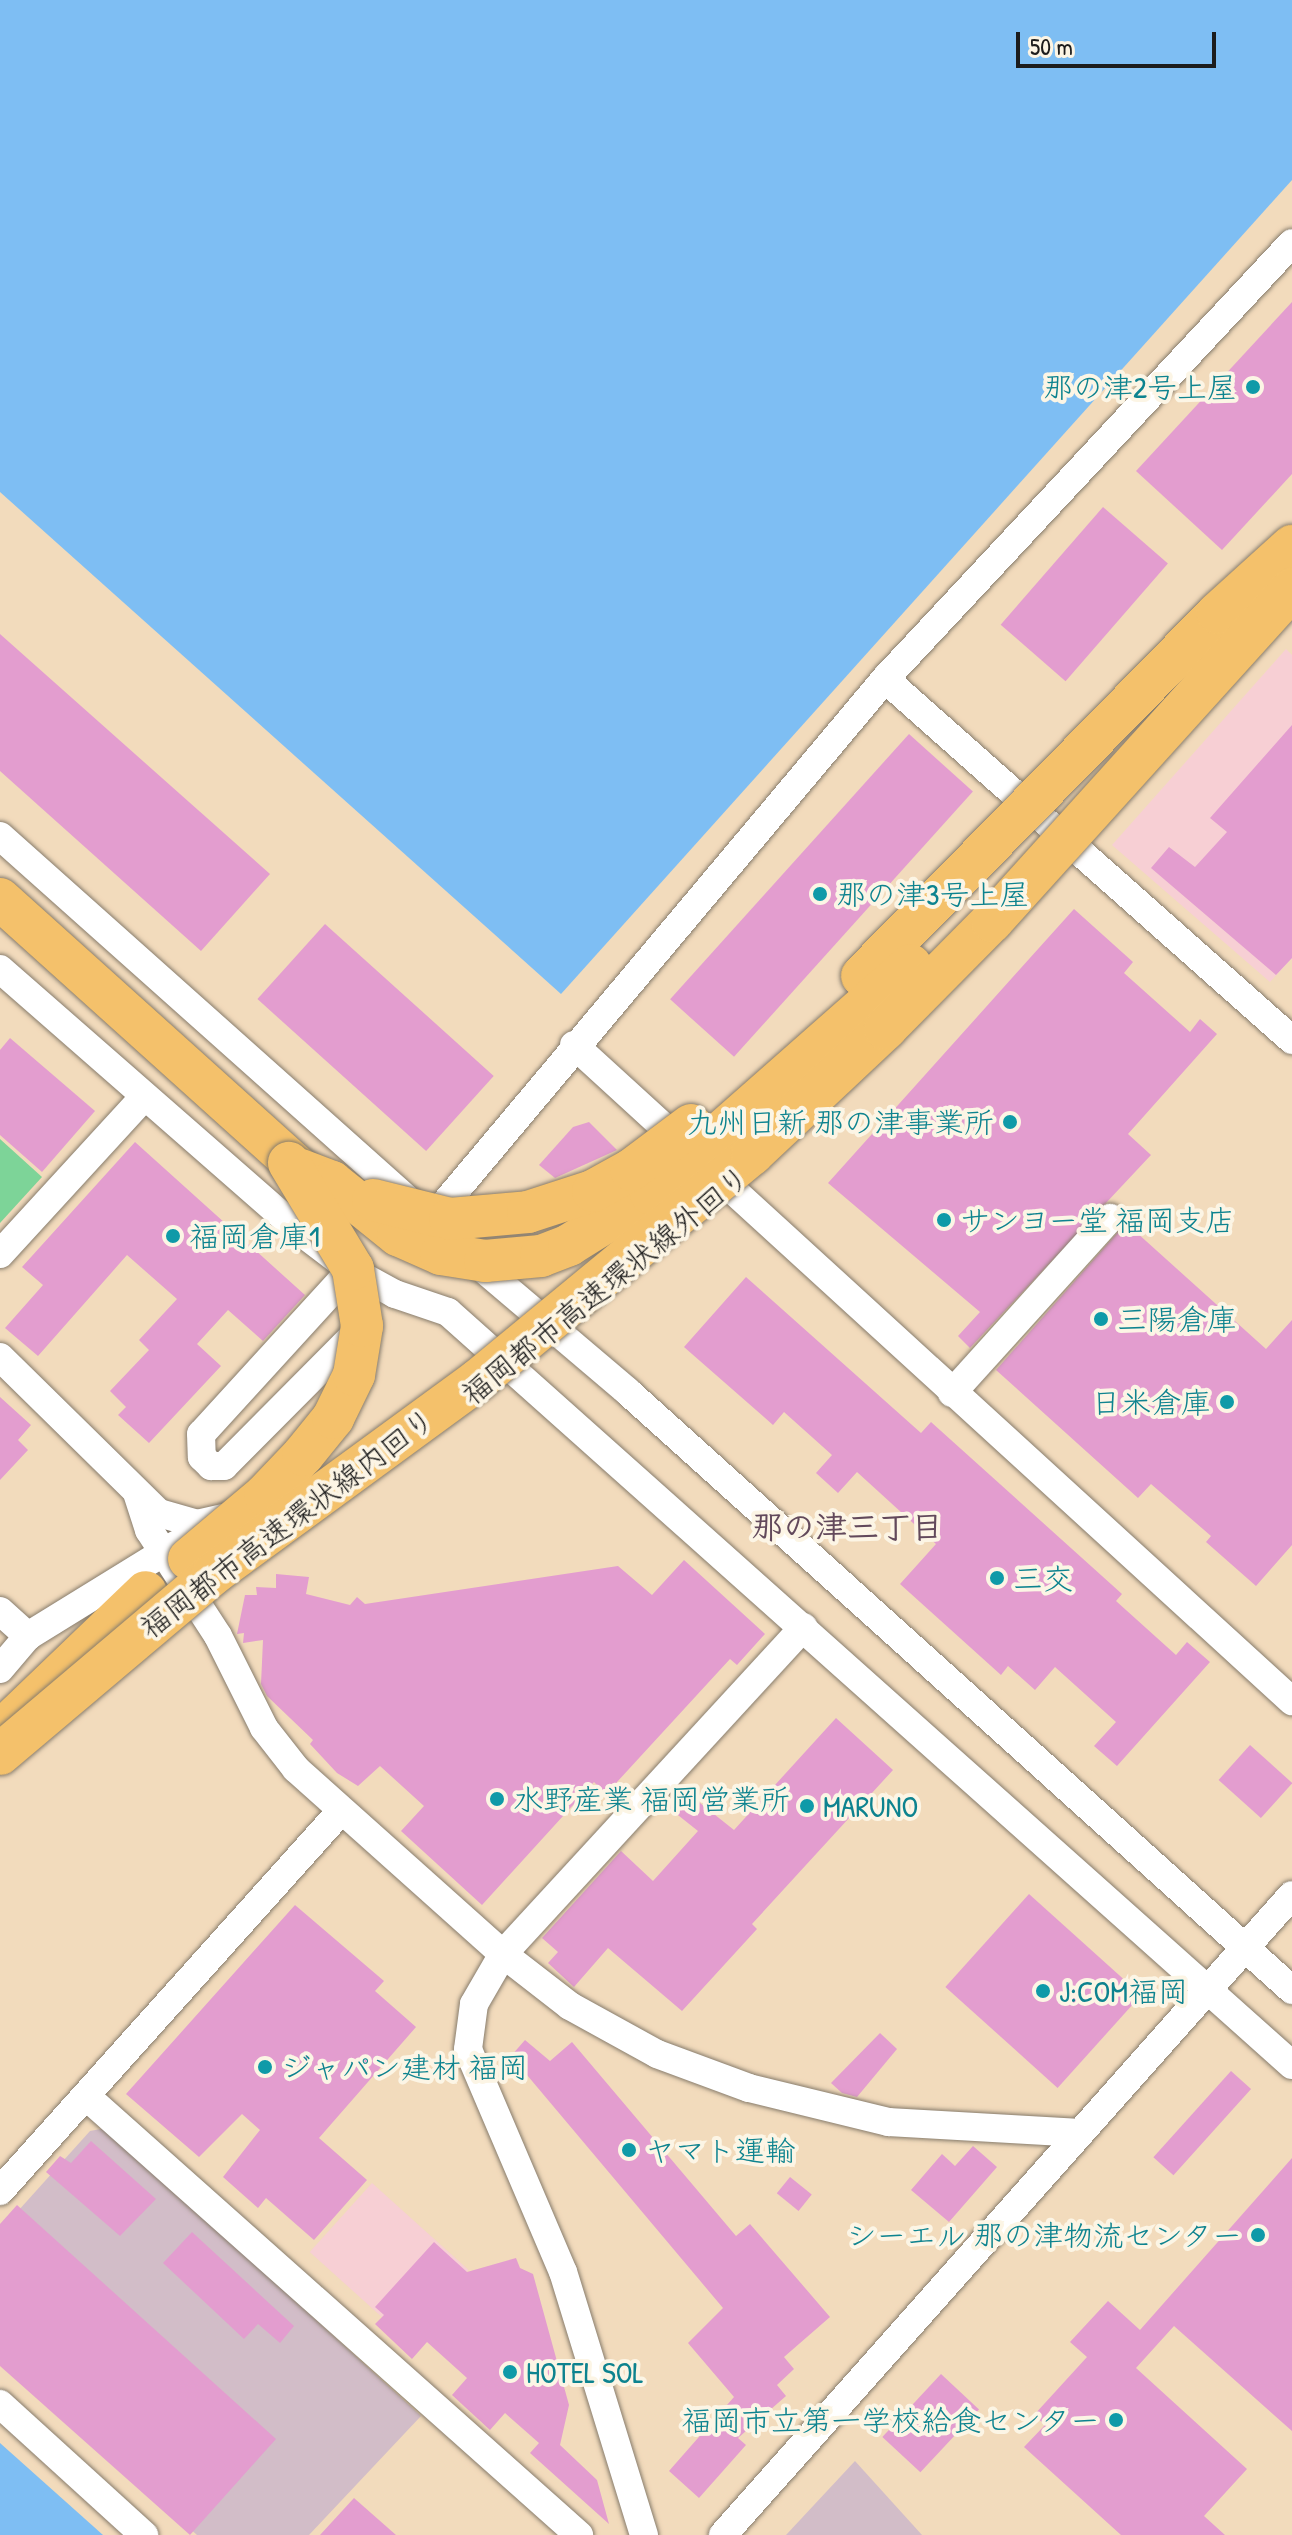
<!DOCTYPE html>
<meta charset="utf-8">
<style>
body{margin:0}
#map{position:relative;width:1292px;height:2535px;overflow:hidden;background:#f2dbbc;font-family:"Patrick Hand","Klee One",sans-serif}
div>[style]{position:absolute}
.built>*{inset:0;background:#f7cfd4;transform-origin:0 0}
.industrial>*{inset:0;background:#d2bdc8}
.green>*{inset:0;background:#7dd498}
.water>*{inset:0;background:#7ebef3}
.building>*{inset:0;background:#e39dcf;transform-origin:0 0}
.roads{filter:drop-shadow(0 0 2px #877c6c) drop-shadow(0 0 2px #877c6c)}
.minor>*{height:28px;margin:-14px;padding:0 14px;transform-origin:14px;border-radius:14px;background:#fff}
.highway>*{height:42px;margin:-21px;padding:0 21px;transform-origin:21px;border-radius:21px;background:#f4c16b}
.bridges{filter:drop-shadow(0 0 2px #877c6c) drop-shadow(0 0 2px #877c6c)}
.highway-bridge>*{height:42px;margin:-21px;padding:0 21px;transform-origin:21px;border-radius:21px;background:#f4c16b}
.dots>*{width:22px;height:22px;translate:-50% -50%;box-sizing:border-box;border:4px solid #fcf5e5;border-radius:50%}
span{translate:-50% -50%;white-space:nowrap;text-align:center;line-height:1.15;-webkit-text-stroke:8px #fcf5e5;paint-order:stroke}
.culture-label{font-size:30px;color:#0d838f}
.right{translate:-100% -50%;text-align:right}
.left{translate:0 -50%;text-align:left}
.street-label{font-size:30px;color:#1c1c1c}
.neighbourhood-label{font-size:32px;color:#62495b;font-weight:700}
.scale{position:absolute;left:1016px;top:32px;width:200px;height:36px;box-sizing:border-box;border:4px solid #1c1c1c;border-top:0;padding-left:10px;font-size:24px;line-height:28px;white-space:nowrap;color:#1c1c1c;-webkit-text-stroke:6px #fcf5e5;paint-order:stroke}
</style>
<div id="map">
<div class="built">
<i style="clip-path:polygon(1286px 649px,1292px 655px,1292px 958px,1270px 982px,1112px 845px)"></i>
<i style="left:372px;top:2183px;width:130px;height:93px;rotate:42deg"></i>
</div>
<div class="industrial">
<i style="clip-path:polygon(106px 2128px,421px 2416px,309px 2535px,197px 2535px,0 2355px,0 2231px,90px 2131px)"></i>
<i style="clip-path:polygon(855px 2461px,922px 2535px,786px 2535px)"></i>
</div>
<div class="green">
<i style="clip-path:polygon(0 1139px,42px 1177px,0 1223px)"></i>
</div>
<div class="water">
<i style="clip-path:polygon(0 0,1292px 0,1292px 180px,561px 994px,0 492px)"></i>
<i style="clip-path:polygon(0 2443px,103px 2535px,0 2535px)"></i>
</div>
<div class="building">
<i style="clip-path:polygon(1292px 302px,1292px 474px,1222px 550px,1136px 471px)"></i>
<i style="left:1103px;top:507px;width:86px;height:156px;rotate:41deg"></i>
<i style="clip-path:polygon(0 634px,270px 874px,201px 951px,0 771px)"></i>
<i style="clip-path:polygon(1292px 725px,1292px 958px,1276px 975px,1151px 868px,1169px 847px,1195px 867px,1227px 832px,1210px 818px)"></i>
<i style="left:909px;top:734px;width:86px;height:357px;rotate:42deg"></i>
<i style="clip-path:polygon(1074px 909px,1133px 962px,1124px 973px,1190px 1032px,1200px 1019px,1217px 1034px,1128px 1134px,1151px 1155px,970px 1348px,958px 1336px,980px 1312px,828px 1183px)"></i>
<i style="left:325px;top:924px;width:227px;height:101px;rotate:42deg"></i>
<i style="clip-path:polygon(10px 1038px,95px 1111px,42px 1172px,0 1135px,0 1050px)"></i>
<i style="clip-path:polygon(589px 1122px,617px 1150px,555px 1178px,539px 1165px,573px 1127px)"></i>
<i style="clip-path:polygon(135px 1142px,305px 1295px,263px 1341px,228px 1310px,197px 1344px,221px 1366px,149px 1443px,118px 1415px,126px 1407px,110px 1391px,149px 1350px,139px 1340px,177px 1299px,127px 1255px,38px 1356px,5px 1328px,43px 1285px,22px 1267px)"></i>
<i style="clip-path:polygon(1126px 1223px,1266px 1349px,1292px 1320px,1292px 1545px,1256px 1586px,1206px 1542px,1211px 1536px,1151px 1484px,1138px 1498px,996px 1370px)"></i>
<i style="clip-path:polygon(746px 1277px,921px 1433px,931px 1422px,1122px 1594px,1116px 1601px,1176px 1655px,1187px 1642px,1210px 1662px,1117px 1766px,1094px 1746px,1116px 1722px,1055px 1667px,1035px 1690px,1008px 1666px,1001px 1675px,900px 1584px,936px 1544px,857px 1472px,838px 1493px,816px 1473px,832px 1455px,784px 1412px,773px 1425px,684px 1347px)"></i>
<i style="clip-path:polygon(0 1397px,31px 1425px,18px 1440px,28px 1450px,0 1480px)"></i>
<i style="clip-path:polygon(684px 1560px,765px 1634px,737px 1665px,730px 1659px,606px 1794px,594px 1782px,482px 1905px,401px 1831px,424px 1806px,380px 1766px,358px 1786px,337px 1773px,310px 1744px,313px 1740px,267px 1696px,261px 1684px,263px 1640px,243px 1643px,244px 1633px,237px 1634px,245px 1595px,257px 1595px,256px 1587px,276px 1588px,276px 1574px,309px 1577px,306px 1594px,350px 1605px,357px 1597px,365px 1604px,618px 1566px,652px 1595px)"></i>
<i style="clip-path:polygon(836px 1718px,893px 1770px,752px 1924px,757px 1929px,682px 2011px,608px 1948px,574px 1987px,548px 1963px,558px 1952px,542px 1938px,621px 1851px,653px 1881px,698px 1831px,664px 1804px,680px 1787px,734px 1830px)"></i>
<i style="left:1250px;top:1745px;width:57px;height:47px;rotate:42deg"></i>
<i style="left:1029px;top:1894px;width:151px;height:125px;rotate:42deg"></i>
<i style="clip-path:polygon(295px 1905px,384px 1981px,375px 1991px,416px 2027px,319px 2138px,367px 2180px,314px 2240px,266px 2198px,258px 2208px,223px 2177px,260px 2130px,242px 2114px,199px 2157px,126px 2094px)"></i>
<i style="clip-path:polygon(880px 2033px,897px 2049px,857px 2097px,842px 2093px,831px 2083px)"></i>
<i style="clip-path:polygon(525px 2040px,550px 2061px,572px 2042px,736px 2236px,750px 2224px,830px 2317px,784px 2357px,794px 2369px,777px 2385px,786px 2396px,738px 2438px,746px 2445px,699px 2498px,669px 2471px,734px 2397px,688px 2343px,723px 2308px,511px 2056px)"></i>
<i style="left:1231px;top:2071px;width:27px;height:116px;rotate:42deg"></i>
<i style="clip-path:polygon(91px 2141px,156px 2199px,120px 2236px,46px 2172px,60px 2156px,71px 2163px)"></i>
<i style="clip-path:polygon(973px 2146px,997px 2167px,949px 2222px,911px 2190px,942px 2154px,955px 2166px)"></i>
<i style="clip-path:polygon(1292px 2158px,1292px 2431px,1174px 2326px,1136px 2368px,1247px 2469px,1204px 2516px,1225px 2535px,1121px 2535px,1024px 2447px,1045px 2425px,1034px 2415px,1087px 2357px,1070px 2342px,1108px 2301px,1140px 2330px)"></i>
<i style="left:790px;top:2177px;width:28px;height:21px;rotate:39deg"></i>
<i style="clip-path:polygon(17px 2205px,276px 2439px,190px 2535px,0 2366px,0 2224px)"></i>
<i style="clip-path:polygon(192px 2232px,294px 2326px,280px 2343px,258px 2324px,244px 2339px,163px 2263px)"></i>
<i style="clip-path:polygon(434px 2242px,467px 2272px,516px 2258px,520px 2268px,533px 2274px,569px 2405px,560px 2445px,597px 2480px,609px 2524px,530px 2453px,539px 2443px,505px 2413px,490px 2430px,452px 2395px,467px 2378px,427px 2342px,412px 2359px,375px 2324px,384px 2315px,375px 2307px)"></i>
<i style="left:941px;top:2374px;width:52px;height:86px;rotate:43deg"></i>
<i style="clip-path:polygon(354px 2498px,396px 2535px,320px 2535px)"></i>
</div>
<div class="roads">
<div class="minor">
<i style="left:885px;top:679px;width:544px;rotate:41.57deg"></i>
<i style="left:0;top:836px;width:559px;rotate:41.74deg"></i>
<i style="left:0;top:969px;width:388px;rotate:41.2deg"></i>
<i style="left:292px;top:1225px;width:74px;rotate:37.3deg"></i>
<i style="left:351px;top:1270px;width:50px;rotate:28.6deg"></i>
<i style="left:395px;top:1294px;width:56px;rotate:18.8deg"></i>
<i style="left:448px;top:1312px;width:1131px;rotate:41.74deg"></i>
<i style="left:574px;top:1045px;width:973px;rotate:42.42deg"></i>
<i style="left:431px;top:1220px;width:706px;rotate:-50deg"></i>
<i style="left:885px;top:679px;width:596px;rotate:-46.97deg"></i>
<i style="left:0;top:1254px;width:212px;rotate:-47.5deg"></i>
<i style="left:468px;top:1256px;width:209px;rotate:40.3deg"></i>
<i style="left:627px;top:1391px;width:895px;rotate:42.01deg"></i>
<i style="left:351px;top:1270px;width:222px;rotate:132.4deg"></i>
<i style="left:201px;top:1434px;width:23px;rotate:88deg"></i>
<i style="left:202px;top:1457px;width:13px;rotate:45deg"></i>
<i style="left:211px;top:1466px;width:13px"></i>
<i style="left:224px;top:1466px;width:199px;rotate:-45.2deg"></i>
<i style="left:0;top:1357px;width:223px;rotate:44.5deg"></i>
<i style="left:159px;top:1513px;width:40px;rotate:16deg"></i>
<i style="left:197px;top:1524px;width:41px;rotate:-12.7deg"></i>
<i style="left:952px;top:1393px;width:236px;rotate:-47.9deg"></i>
<i style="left:137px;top:1493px;width:39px;rotate:72deg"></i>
<i style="left:149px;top:1530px;width:126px;rotate:56.9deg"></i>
<i style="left:218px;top:1636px;width:103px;rotate:63.4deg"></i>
<i style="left:264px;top:1728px;width:52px;rotate:52deg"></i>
<i style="left:296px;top:1769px;width:278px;rotate:41.8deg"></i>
<i style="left:503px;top:1954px;width:85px;rotate:37.8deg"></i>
<i style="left:570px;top:2006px;width:99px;rotate:28.9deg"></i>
<i style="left:657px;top:2054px;width:98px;rotate:20.3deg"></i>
<i style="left:749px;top:2088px;width:144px;rotate:13.7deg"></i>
<i style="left:889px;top:2122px;width:191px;rotate:3.3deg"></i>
<i style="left:0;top:1611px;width:38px;rotate:42deg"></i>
<i style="left:0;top:1669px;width:43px;rotate:-49.7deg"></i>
<i style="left:28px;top:1636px;width:175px;rotate:-31.7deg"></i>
<i style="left:87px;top:2097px;width:659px;rotate:41.68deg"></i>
<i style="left:0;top:2191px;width:511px;rotate:-48.1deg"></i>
<i style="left:0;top:2404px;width:195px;rotate:42.3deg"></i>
<i style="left:644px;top:2535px;width:275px;rotate:-107.1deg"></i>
<i style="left:563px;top:2272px;width:242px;rotate:-113.1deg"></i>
<i style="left:468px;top:2049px;width:45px;rotate:-82.4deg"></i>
<i style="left:474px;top:2004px;width:58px;rotate:-59.9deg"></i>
<i style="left:503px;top:1954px;width:444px;rotate:-47.4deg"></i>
<i style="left:723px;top:2535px;width:856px;rotate:-48.36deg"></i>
</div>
<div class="highway">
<i style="left:0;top:899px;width:405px;rotate:42deg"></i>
<i style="left:0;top:1732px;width:202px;rotate:-43.8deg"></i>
</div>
</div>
<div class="bridges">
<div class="highway-bridge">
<i style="left:862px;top:976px;width:508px;rotate:-45.56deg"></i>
<i style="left:1218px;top:613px;width:100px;rotate:-42.2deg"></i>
<i style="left:301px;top:1170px;width:33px;rotate:21deg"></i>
<i style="left:332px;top:1182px;width:85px;rotate:38.8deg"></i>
<i style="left:398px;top:1235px;width:47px;rotate:23.8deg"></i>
<i style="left:441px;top:1254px;width:45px;rotate:9deg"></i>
<i style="left:485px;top:1261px;width:56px;rotate:-5.1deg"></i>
<i style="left:541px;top:1256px;width:30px;rotate:-21deg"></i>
<i style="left:569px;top:1245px;width:97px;rotate:-31.9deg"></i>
<i style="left:651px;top:1194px;width:346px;rotate:-41.4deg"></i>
<i style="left:373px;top:1200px;width:79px;rotate:13.9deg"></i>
<i style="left:450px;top:1219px;width:78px;rotate:-5.1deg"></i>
<i style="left:528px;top:1212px;width:68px;rotate:-17.9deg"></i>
<i style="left:593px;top:1191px;width:43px;rotate:-28.9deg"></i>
<i style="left:631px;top:1170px;width:75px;rotate:-36.9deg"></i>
<i style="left:189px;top:1559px;width:99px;rotate:-40.1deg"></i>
<i style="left:265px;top:1495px;width:55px;rotate:-46.5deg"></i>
<i style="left:303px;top:1455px;width:48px;rotate:-51deg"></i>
<i style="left:333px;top:1418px;width:48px;rotate:-64deg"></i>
<i style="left:354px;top:1375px;width:50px;rotate:-80.7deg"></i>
<i style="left:362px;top:1326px;width:58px;rotate:-99deg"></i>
<i style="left:353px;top:1269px;width:124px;rotate:-121.1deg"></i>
<i style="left:0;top:1754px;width:279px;rotate:-40.2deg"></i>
<i style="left:213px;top:1574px;width:328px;rotate:-36.2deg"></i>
<i style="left:478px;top:1380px;width:355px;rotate:-39.5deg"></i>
<i style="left:752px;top:1154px;width:183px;rotate:-43.2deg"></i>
<i style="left:885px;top:1029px;width:152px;rotate:-45.3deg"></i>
<i style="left:992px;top:921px;width:447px;rotate:-47.9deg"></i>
</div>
</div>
<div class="dots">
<i style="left:1253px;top:387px;background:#0f9aa8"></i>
<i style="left:820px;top:894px;background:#0f9aa8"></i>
<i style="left:1010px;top:1122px;background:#0f9aa8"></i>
<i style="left:944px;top:1220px;background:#0f9aa8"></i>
<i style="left:173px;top:1236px;background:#0f9aa8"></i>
<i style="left:1101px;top:1319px;background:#0f9aa8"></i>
<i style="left:1227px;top:1402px;background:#0f9aa8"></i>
<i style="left:997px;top:1578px;background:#0f9aa8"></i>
<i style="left:497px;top:1799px;background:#0f9aa8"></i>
<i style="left:807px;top:1806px;background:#0f9aa8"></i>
<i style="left:1043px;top:1991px;background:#0f9aa8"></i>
<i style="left:265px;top:2067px;background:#0f9aa8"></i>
<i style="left:629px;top:2150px;background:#0f9aa8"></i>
<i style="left:1258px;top:2235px;background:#0f9aa8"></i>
<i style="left:510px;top:2372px;background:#0f9aa8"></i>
<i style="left:1116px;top:2420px;background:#0f9aa8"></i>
</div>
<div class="culture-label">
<span class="right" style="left:1237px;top:387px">那の津2号上屋</span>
<span class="left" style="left:836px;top:894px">那の津3号上屋</span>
<span class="right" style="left:994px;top:1122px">九州日新 那の津事業所</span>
<span class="left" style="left:960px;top:1220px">サンヨー堂 福岡支店</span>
<span class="left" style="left:189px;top:1236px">福岡倉庫1</span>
<span class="left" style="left:1117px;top:1319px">三陽倉庫</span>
<span class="right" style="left:1211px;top:1402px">日米倉庫</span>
<span class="left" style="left:1013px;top:1578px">三交</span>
<span class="left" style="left:513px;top:1799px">水野産業 福岡営業所</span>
<span class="left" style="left:823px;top:1806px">MARUNO</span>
<span class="left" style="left:1059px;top:1991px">J:COM福岡</span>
<span class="left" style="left:281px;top:2067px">ジャパン建材 福岡</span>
<span class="left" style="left:645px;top:2150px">ヤマト運輸</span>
<span class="right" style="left:1242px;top:2235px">シーエル 那の津物流センター</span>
<span class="left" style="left:526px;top:2372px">HOTEL SOL</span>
<span class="right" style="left:1100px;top:2420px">福岡市立第一学校給食センター</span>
</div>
<div class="street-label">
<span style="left:605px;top:1285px;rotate:-39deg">福岡都市高速環状線外回り</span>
<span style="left:287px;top:1523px;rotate:-37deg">福岡都市高速環状線内回り</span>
</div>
<div class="neighbourhood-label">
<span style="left:847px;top:1527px">那の津三丁目</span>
</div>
<div class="scale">50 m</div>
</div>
